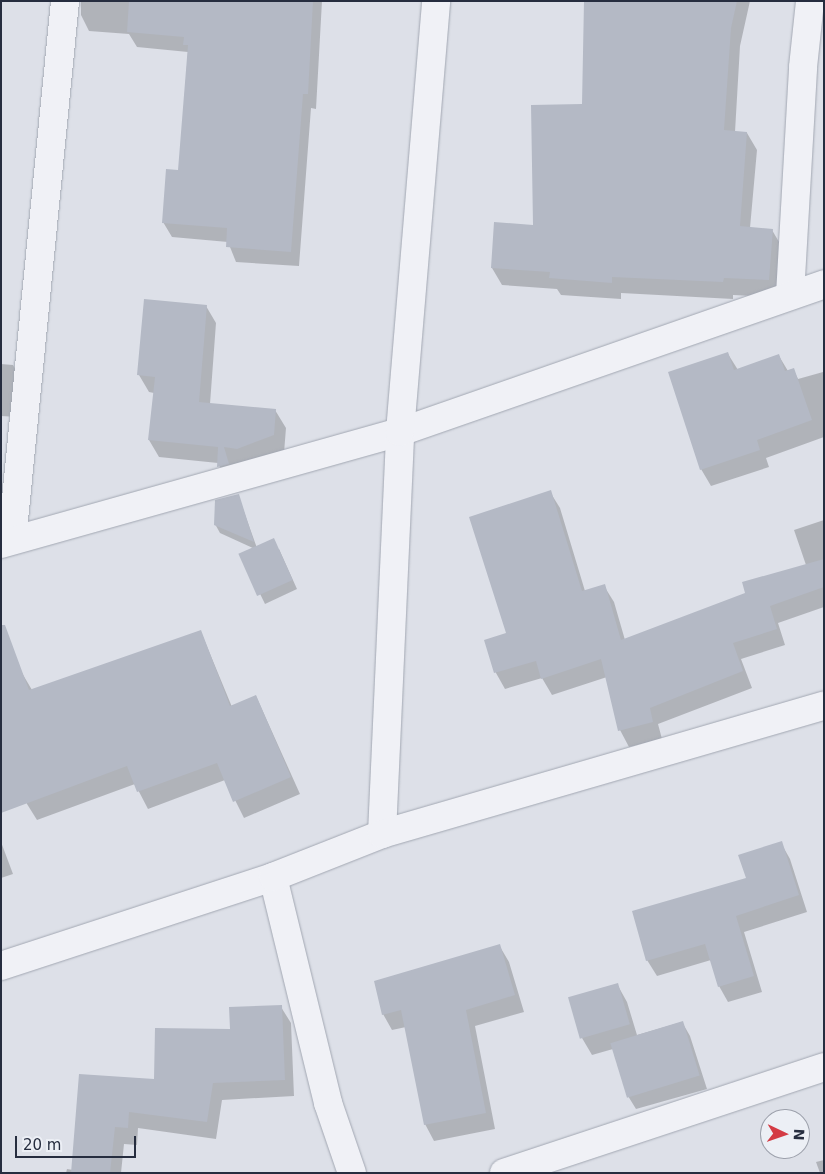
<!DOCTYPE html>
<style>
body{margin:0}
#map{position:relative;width:825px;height:1174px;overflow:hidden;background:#dde0e8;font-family:"DejaVu Sans",sans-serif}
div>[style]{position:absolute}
.shadow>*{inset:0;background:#0003}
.building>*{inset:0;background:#b4b9c5;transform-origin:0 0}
.roads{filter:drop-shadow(0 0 1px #a2a7b2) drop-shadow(0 0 1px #a2a7b2)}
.minor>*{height:28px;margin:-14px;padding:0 14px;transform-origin:14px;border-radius:14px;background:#f0f1f6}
span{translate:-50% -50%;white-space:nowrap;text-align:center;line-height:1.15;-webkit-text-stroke:4.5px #eceff5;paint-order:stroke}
.frame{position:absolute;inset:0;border:2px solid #262d3f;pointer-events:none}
.north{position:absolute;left:760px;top:1109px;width:50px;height:50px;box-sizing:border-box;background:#eceff5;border:1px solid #9da1ac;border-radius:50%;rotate:93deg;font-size:14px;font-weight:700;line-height:20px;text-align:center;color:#262d3f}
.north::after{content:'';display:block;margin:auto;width:18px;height:22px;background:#d43b44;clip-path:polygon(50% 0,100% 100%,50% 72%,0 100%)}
.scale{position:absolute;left:15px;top:1136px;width:121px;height:22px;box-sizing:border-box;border:2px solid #262d3f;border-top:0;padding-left:6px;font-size:15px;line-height:18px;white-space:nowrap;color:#262d3f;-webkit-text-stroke:4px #eceff5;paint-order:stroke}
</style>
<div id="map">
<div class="shadow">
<i style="clip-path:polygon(81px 1px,322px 1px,316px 109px,311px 108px,299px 266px,236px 262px,228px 242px,172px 237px,163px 222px,179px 171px,188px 52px,137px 47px,129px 34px,89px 31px,81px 15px)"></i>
<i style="clip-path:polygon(598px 1px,750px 1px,740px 46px,735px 132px,747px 133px,757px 150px,750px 228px,772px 230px,782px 247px,778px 297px,733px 295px,733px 299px,621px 293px,621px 299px,561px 295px,557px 289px,502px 285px,492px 268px,535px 226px,583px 105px)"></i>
<i style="clip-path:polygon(206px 306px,216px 323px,210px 404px,275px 410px,286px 428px,284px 453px,247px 466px,233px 464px,238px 481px,228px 484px,218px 463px,159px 457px,149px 440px,154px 393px,149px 392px,139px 375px)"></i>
<i style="clip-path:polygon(728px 354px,738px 370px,779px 356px,788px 371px,793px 369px,798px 379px,823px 372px,824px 437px,766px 458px,769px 467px,711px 486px,701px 469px)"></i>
<i style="clip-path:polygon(1px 364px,13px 365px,22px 381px,19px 417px,1px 416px)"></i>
<i style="clip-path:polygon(550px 492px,560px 508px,585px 591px,604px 586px,614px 602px,625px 640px,747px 594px,806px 565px,794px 530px,824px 520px,824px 607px,778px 623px,785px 645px,741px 659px,752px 688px,658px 724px,662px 739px,629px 747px,620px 730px,607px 677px,552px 695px,542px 678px,505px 689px,496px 673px,486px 641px,508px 634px)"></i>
<i style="clip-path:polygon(238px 495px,257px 548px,279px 549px,297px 589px,265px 604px,241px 555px,255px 549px,220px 533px,215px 524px)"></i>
<i style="clip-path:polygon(201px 632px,232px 707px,256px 696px,300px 794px,244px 818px,225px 780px,148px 809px,135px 784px,37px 820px,27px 804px,1px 731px,22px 673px,32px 690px)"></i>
<i style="clip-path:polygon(1px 842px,13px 874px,1px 878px)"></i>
<i style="clip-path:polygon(781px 843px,790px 859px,807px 912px,744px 932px,762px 992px,728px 1002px,719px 986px,711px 960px,657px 976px,647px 960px,748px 879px)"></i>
<i style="clip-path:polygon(499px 945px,509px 962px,524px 1012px,475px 1026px,495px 1129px,434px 1141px,425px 1124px,406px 1027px,392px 1030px,383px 1014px)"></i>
<i style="clip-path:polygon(617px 984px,627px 1002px,637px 1035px,682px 1022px,690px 1036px,707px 1089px,636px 1109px,628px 1096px,613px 1049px,592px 1055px,582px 1038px,570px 998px)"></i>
<i style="clip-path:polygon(281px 1007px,291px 1023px,294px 1096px,222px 1100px,216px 1139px,138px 1128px,137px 1145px,124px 1144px,121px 1173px,66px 1173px,67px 1169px,73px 1170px,155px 1081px,231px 1031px)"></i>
<i style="clip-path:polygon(824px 1160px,824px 1173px,820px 1173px,816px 1162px)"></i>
</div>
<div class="building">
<i style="clip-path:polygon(129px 1px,313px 1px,308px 94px,303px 94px,291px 252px,226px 247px,227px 228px,162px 223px,166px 169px,178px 170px,188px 45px,183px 45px,184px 37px,127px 32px)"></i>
<i style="clip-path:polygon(584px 1px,737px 1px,731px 28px,724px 130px,747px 132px,740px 226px,773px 229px,769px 280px,724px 278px,723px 282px,612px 277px,612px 283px,549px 278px,550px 272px,491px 268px,494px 222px,533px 225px,531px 105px,582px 104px)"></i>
<i style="clip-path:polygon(144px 299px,207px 305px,199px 402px,276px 409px,274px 435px,237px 449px,224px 447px,229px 464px,217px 467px,218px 447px,148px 440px,155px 377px,137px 375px)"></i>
<i style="clip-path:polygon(728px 352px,734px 370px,779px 354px,785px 371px,794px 368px,812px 420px,757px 440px,760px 450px,700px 470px,668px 372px)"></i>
<i style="clip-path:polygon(551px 490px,582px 591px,605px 584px,621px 640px,745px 593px,742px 582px,824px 559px,824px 587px,770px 606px,777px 629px,733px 643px,743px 671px,650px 708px,653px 722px,618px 731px,601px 659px,541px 679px,536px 661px,494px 673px,484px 640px,506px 633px,469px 517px)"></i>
<i style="clip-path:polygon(239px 494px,254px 542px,214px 525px,215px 500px)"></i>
<i style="left:274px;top:538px;width:46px;height:39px;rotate:66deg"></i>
<i style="clip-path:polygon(1px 625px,5px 625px,29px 690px,201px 630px,230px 706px,256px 695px,291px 777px,233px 802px,217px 763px,137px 792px,127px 766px,1px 813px)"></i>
<i style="clip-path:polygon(782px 841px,799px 895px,736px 916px,754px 976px,718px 987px,705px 944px,646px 961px,632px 911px,746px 878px,738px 855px)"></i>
<i style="clip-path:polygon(500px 944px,515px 995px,466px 1010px,486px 1113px,424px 1125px,401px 1010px,382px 1015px,374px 981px)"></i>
<i style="left:618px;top:983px;width:43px;height:52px;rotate:74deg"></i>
<i style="clip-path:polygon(282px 1005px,285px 1080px,213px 1083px,207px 1122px,129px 1112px,128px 1128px,115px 1127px,110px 1173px,71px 1173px,79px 1074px,154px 1079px,155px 1028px,230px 1029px,229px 1007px)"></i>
<i style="left:683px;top:1021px;width:57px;height:76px;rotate:73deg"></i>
</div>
<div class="roads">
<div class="minor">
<i style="left:790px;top:295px;width:228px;rotate:-86.7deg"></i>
<i style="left:803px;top:67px;width:66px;rotate:-83.9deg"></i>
<i style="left:12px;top:540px;width:542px;rotate:-84.38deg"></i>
<i style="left:1px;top:544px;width:414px;rotate:-15.7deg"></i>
<i style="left:400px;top:432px;width:449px;rotate:-19.2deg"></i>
<i style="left:382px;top:834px;width:402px;rotate:-87.4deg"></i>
<i style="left:400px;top:432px;width:433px;rotate:-85.2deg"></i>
<i style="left:273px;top:877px;width:233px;rotate:76.3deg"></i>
<i style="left:328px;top:1103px;width:74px;rotate:71.1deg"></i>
<i style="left:1px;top:966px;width:286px;rotate:-18.1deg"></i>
<i style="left:273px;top:877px;width:117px;rotate:-21.5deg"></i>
<i style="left:382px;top:834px;width:460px;rotate:-16.2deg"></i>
<i style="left:504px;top:1173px;width:337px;rotate:-18.3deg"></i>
</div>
</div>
<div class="frame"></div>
<div class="north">N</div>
<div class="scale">20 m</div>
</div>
